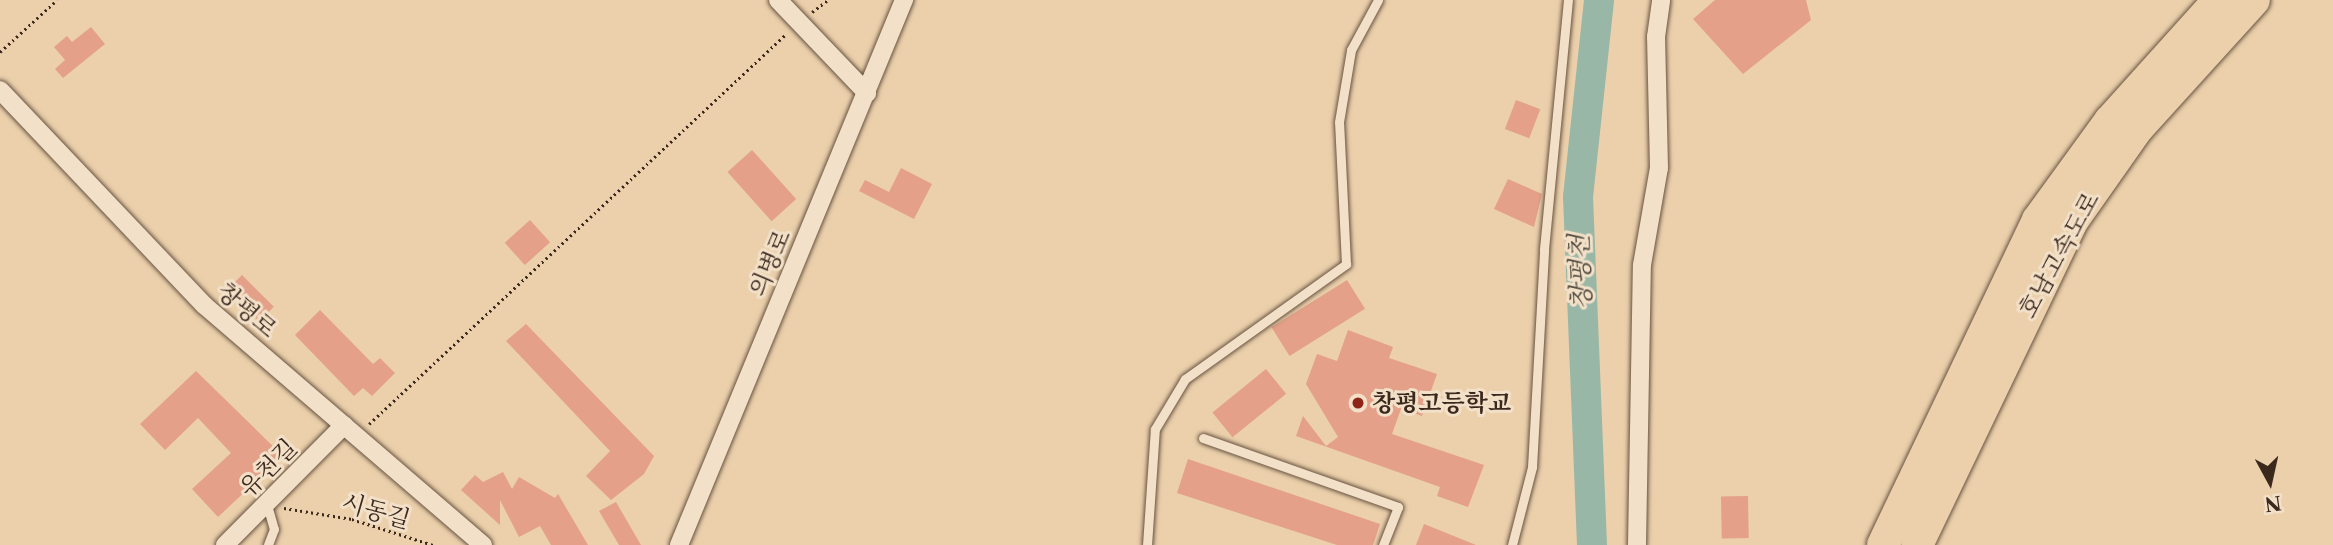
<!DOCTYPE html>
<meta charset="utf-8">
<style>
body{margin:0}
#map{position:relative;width:2333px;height:545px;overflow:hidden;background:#ebd0ab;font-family:"Libre Caslon Text","Noto Serif KR",serif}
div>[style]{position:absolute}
.river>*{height:30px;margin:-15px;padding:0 15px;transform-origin:15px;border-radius:15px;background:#98b7a7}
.building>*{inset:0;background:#e4a088;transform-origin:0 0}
.path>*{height:2.5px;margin-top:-1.25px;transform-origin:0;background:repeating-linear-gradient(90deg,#3c291e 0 2px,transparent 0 5.5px)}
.roads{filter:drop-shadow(0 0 2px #685341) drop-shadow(0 0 2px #685341)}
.service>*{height:9px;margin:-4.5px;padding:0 4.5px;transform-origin:4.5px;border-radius:4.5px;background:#f2e0c8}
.minor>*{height:18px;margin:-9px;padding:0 9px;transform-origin:9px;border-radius:9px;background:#f2e0c8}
.motorway>*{height:32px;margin:-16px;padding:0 16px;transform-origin:16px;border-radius:16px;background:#ebd0ab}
.dots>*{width:19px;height:19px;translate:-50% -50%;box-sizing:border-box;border:4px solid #f2e0c8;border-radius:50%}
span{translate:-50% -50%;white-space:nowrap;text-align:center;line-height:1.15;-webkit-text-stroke:6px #f2e0c8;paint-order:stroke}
.street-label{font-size:24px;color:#3c291e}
.poi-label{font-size:24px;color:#3c291e;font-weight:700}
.left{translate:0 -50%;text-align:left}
.water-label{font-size:26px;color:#534c40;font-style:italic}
.north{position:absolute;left:2235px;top:447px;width:70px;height:70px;-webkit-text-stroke:5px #f2e0c8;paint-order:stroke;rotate:172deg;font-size:19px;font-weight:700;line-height:28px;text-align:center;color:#3c291e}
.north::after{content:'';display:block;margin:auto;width:24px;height:32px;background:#3c291e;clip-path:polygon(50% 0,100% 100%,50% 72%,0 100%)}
</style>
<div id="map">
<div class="river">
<i style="left:1592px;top:545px;width:348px;rotate:-92.3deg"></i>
<i style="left:1578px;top:197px;width:198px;rotate:-83.9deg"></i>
</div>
<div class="building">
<i style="clip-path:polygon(1715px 0,1806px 0,1811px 20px,1743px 74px,1693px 19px)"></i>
<i style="clip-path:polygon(91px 27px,105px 44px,63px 78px,55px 69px,65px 60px,54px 47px,67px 36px,72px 42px)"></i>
<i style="left:1516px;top:100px;width:26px;height:31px;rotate:21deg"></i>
<i style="left:752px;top:150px;width:66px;height:33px;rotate:48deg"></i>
<i style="clip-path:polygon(901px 168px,932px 184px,914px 219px,859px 191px,865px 180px,889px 192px)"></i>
<i style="clip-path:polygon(1508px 179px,1542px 194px,1534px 227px,1494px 209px)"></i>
<i style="left:530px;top:220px;width:30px;height:34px;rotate:48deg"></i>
<i style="left:242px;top:275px;width:45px;height:21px;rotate:45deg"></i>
<i style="left:1347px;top:280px;width:34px;height:89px;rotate:58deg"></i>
<i style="clip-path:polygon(320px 310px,373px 364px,380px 358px,395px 373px,372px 396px,363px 388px,354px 396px,295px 335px)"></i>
<i style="clip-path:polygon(526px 324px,654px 456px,644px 474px,611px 500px,586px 476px,610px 451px,506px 341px)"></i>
<i style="clip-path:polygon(1348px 330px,1393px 347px,1389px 358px,1437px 374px,1422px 416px,1401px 409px,1392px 434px,1484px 465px,1468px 507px,1437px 496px,1440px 487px,1296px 436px,1303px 416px,1326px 446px,1338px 437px,1306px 384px,1317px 354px,1337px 361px)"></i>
<i style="left:1266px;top:369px;width:32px;height:69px;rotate:51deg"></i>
<i style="clip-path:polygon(196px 371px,283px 456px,218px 517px,192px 489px,231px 453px,198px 418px,165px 450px,140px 424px)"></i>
<i style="clip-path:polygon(1188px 459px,1380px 524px,1373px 545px,1337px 545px,1177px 493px)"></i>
<i style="clip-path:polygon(503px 472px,512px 489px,519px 477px,555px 498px,558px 494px,588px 545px,551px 545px,540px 526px,519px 537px,500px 500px,500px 525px,461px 490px,475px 475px,483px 482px)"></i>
<i style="left:1748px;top:496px;width:42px;height:27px;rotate:89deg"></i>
<i style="clip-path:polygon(616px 502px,641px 545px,619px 545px,599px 511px)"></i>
<i style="clip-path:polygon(1424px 524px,1476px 545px,1416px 545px)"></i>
</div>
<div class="path">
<i style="left:812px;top:12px;width:20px;rotate:-37deg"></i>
<i style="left:0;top:52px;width:77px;rotate:-42.4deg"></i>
<i style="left:369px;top:424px;width:571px;rotate:-43.08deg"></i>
<i style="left:284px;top:508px;width:69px;rotate:9.2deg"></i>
<i style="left:352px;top:519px;width:85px;rotate:17.8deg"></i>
</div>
<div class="roads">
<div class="service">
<i style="left:1203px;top:438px;width:207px;rotate:19.5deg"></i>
<i style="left:1398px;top:507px;width:41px;rotate:111.5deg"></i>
<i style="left:267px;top:505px;width:25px;rotate:74deg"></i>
<i style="left:274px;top:529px;width:17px;rotate:111deg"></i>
<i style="left:1147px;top:545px;width:116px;rotate:-86.1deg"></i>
<i style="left:1155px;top:429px;width:58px;rotate:-59deg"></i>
<i style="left:1185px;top:379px;width:198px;rotate:-35.5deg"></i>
<i style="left:1346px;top:264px;width:142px;rotate:-92.8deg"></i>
<i style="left:1339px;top:122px;width:73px;rotate:-80.5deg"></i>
<i style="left:1351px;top:50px;width:57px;rotate:-61.6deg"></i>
<i style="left:1512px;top:545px;width:81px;rotate:-75.6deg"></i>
<i style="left:1532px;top:467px;width:218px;rotate:-86.8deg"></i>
<i style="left:1544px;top:249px;width:250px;rotate:-84.5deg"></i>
</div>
<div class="minor">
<i style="left:778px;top:0;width:129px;rotate:46.3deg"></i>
<i style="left:0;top:90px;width:296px;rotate:46.5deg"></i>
<i style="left:204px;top:305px;width:368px;rotate:40.7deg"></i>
<i style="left:225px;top:545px;width:169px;rotate:-45.2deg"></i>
<i style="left:679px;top:545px;width:590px;rotate:-67.57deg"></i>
<i style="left:1637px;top:545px;width:280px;rotate:-89deg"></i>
<i style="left:1642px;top:265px;width:98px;rotate:-80.1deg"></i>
<i style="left:1659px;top:168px;width:131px;rotate:-91.3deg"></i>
<i style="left:1656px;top:37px;width:37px;rotate:-82deg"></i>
</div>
<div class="motorway">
<i style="left:1883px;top:545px;width:360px;rotate:-64.5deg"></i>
<i style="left:2038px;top:220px;width:122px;rotate:-54deg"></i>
<i style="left:2110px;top:121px;width:163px;rotate:-48deg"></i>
<i style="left:1917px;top:545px;width:361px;rotate:-64.4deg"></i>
<i style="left:2073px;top:220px;width:111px;rotate:-54.9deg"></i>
<i style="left:2137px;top:129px;width:174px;rotate:-47.8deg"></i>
</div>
</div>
<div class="dots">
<i style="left:1358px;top:403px;background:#8f2418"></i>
</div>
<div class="street-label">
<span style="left:2059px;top:255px;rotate:-61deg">호남고속도로</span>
<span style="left:770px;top:263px;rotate:-67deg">의병로</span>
<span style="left:247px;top:310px;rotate:41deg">창평로</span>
<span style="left:268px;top:468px;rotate:-45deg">유천길</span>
<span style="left:376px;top:511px;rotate:16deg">시동길</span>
</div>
<div class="poi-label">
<span class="left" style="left:1372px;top:403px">창평고등학교</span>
</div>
<div class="water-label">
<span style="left:1581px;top:272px;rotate:-92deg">창평천</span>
</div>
<div class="north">N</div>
</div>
